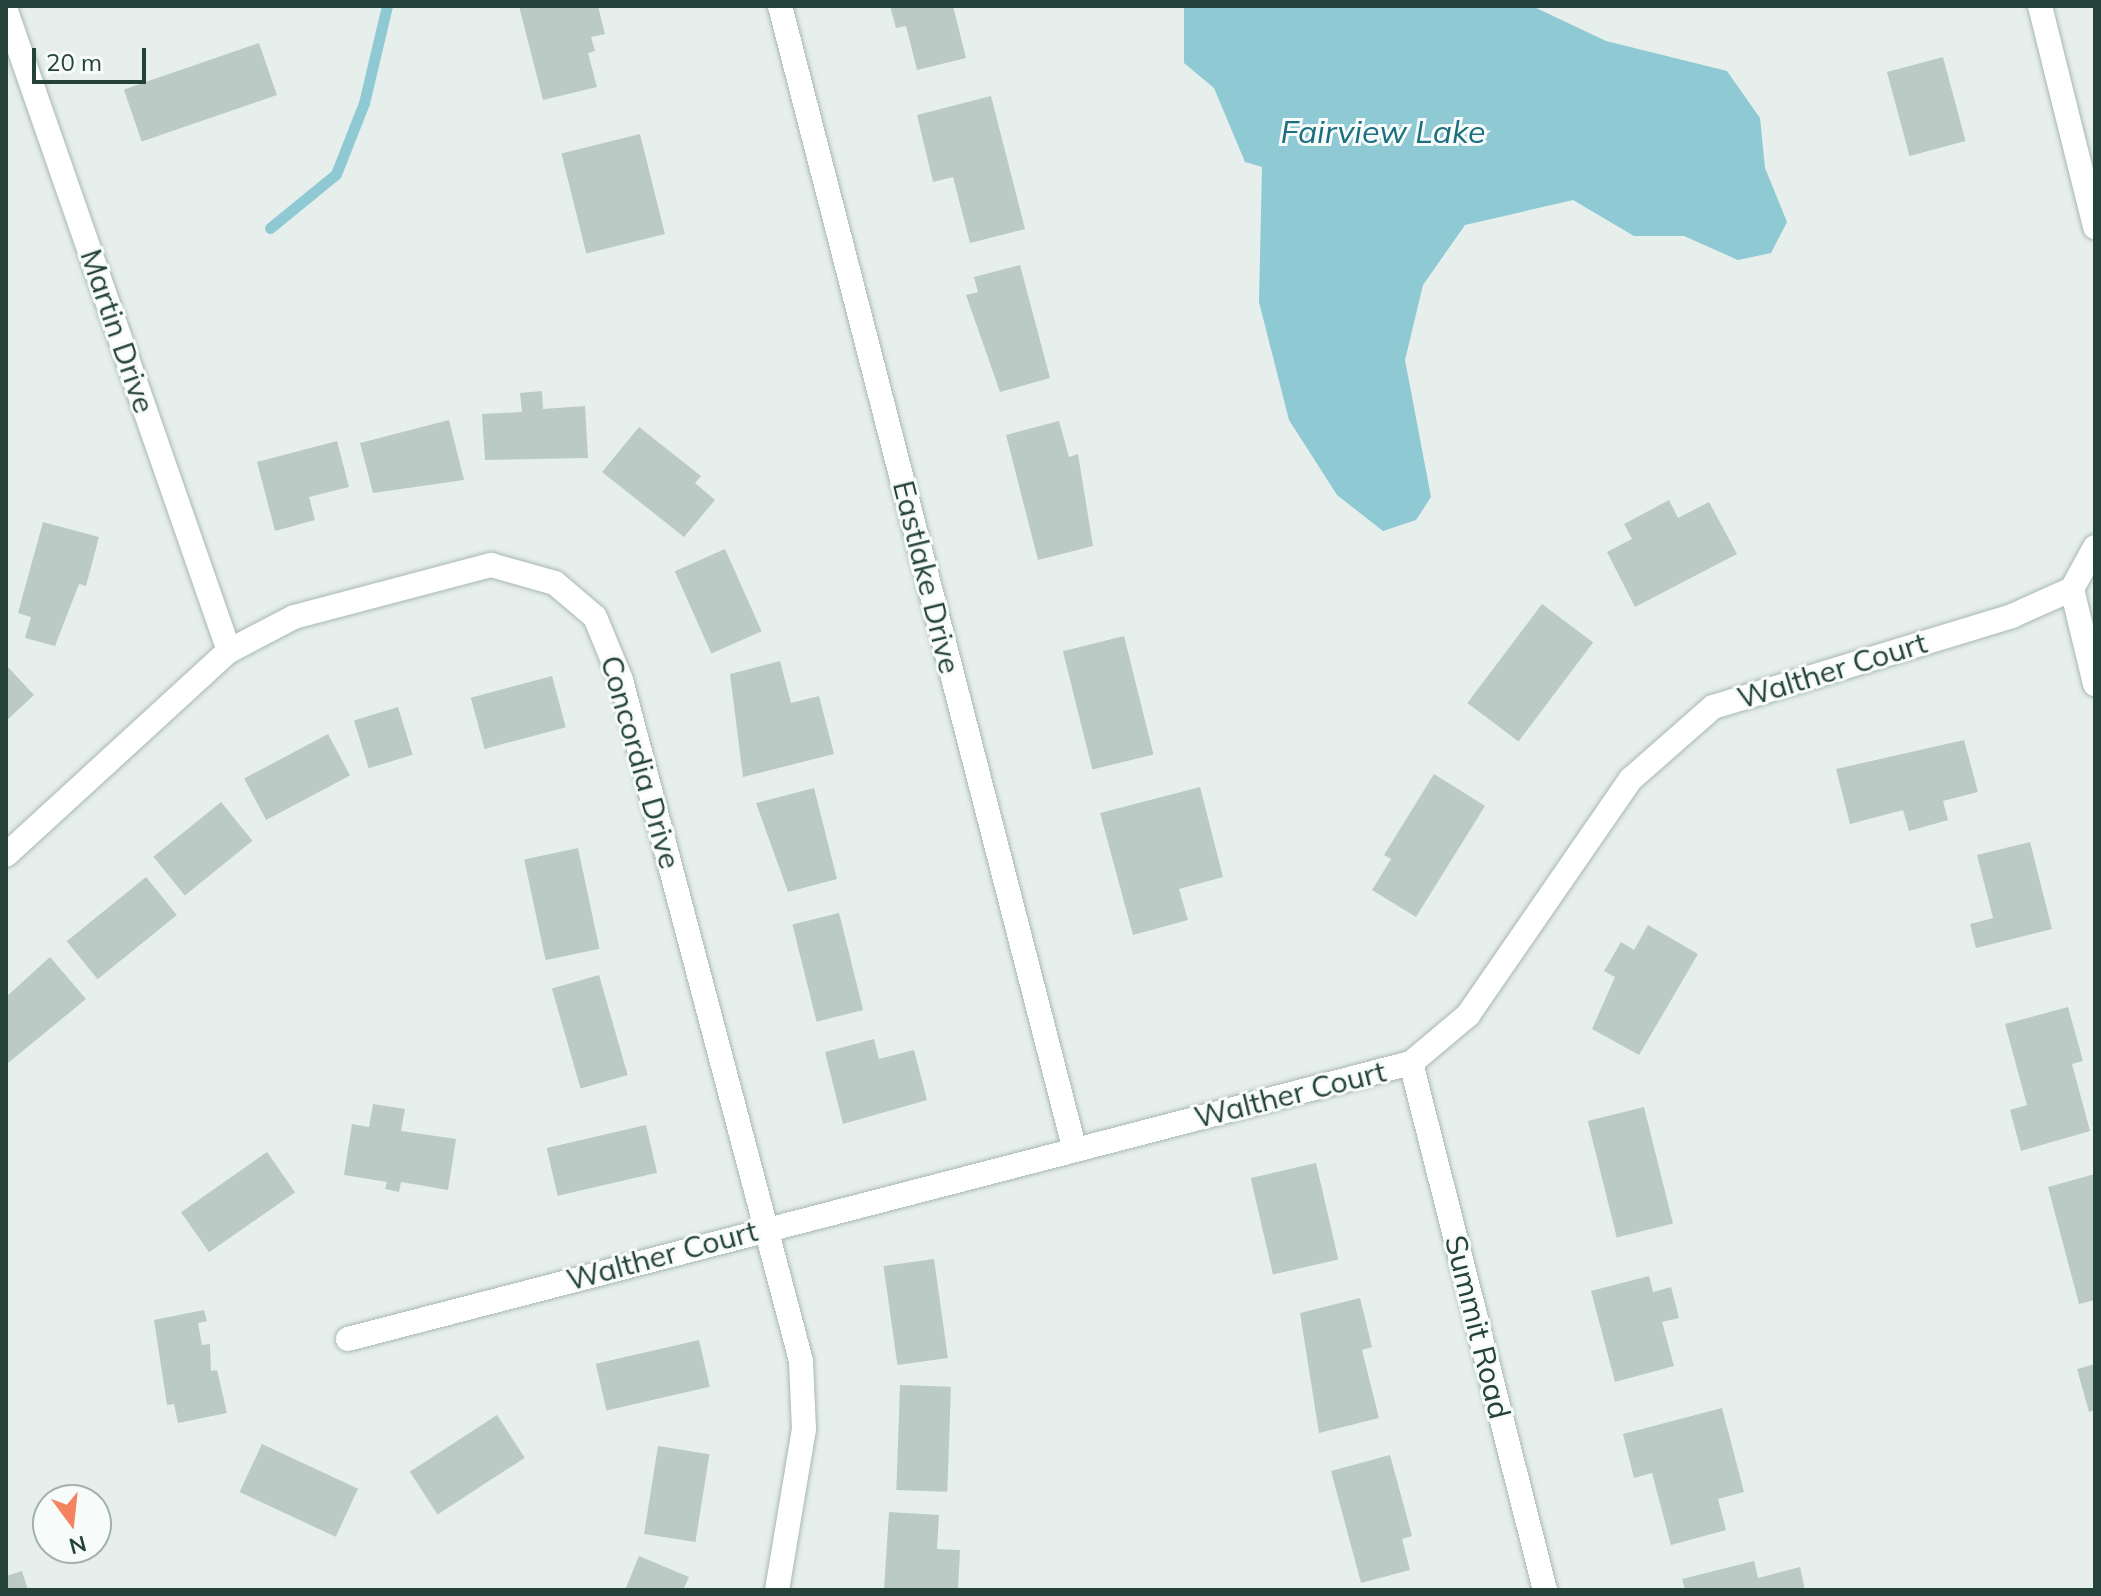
<!DOCTYPE html>
<style>
body{margin:0}
#map{position:relative;width:2101px;height:1596px;overflow:hidden;background:#e6efeb;font-family:Mulish,sans-serif}
div>[style]{position:absolute}
.water>*{inset:0;background:#8ec9d4}
.stream>*{height:11px;margin:-5.5px;padding:0 5.5px;transform-origin:5.5px;border-radius:5.5px;background:#8ec9d4}
.building>*{inset:0;background:#bbcac4;transform-origin:0 0}
.roads{filter:drop-shadow(0 0 2px #a8b8b2) drop-shadow(0 0 2px #a8b8b2)}
.minor>*{height:24px;margin:-12px;padding:0 12px;transform-origin:12px;border-radius:12px;background:#fff}
span{translate:-50% -50%;white-space:nowrap;text-align:center;line-height:1.15;-webkit-text-stroke:6px #f7fbf9;paint-order:stroke}
.street-label{font-size:30px;color:#24423a}
.water-label{font-size:32px;color:#1c6f80;font-style:italic}
.frame{position:absolute;inset:0;border:8px solid #24423a;pointer-events:none}
.north{position:absolute;left:32px;top:1484px;width:80px;height:80px;box-sizing:border-box;background:#f7fbf9;border:2px solid #a3b1ad;border-radius:50%;rotate:165deg;font-size:22px;font-weight:700;line-height:32px;text-align:center;color:#24423a}
.north::after{content:'';display:block;margin:auto;width:28px;height:36px;background:#f4845f;clip-path:polygon(50% 0,100% 100%,50% 72%,0 100%)}
.scale{position:absolute;left:32px;top:48px;width:114px;height:36px;box-sizing:border-box;border:4px solid #24423a;border-top:0;padding-left:10px;font-size:24px;line-height:28px;white-space:nowrap;color:#24423a;-webkit-text-stroke:6px #f7fbf9;paint-order:stroke}
</style>
<div id="map">
<div class="water">
<i style="clip-path:polygon(1184px 6px,1532px 6px,1606px 41px,1727px 71px,1760px 118px,1765px 168px,1787px 222px,1771px 253px,1738px 260px,1684px 236px,1634px 236px,1573px 200px,1465px 225px,1423px 285px,1405px 360px,1431px 497px,1416px 520px,1383px 531px,1337px 495px,1289px 420px,1259px 302px,1262px 167px,1245px 162px,1214px 88px,1184px 63px)"></i>
</div>
<div class="stream">
<i style="left:270px;top:228px;width:85px;rotate:-39.3deg"></i>
<i style="left:336px;top:174px;width:76px;rotate:-68.5deg"></i>
<i style="left:364px;top:103px;width:100px;rotate:-76.7deg"></i>
</div>
<div class="building">
<i style="clip-path:polygon(519px 6px,598px 6px,605px 34px,591px 37px,595px 51px,588px 53px,597px 87px,543px 100px)"></i>
<i style="clip-path:polygon(890px 6px,953px 6px,966px 58px,917px 70px,906px 26px,896px 28px)"></i>
<i style="left:259px;top:43px;width:55px;height:143px;rotate:71deg"></i>
<i style="left:1943px;top:57px;width:87px;height:58px;rotate:75deg"></i>
<i style="clip-path:polygon(991px 96px,1025px 229px,970px 243px,953px 177px,933px 182px,917px 115px)"></i>
<i style="left:640px;top:134px;width:103px;height:81px;rotate:76deg"></i>
<i style="clip-path:polygon(1020px 265px,1050px 378px,1000px 392px,966px 295px,978px 292px,974px 277px)"></i>
<i style="clip-path:polygon(542px 391px,543px 409px,585px 406px,588px 458px,485px 460px,482px 414px,522px 412px,520px 393px)"></i>
<i style="clip-path:polygon(449px 420px,464px 480px,373px 493px,360px 443px)"></i>
<i style="clip-path:polygon(1059px 421px,1069px 457px,1078px 454px,1093px 546px,1038px 560px,1006px 435px)"></i>
<i style="clip-path:polygon(639px 427px,701px 476px,695px 483px,715px 500px,684px 537px,602px 472px)"></i>
<i style="clip-path:polygon(337px 441px,349px 487px,309px 497px,315px 520px,275px 531px,257px 462px)"></i>
<i style="clip-path:polygon(1669px 500px,1678px 518px,1709px 502px,1737px 554px,1635px 607px,1607px 552px,1632px 539px,1624px 524px)"></i>
<i style="clip-path:polygon(43px 522px,99px 537px,86px 586px,79px 584px,55px 646px,25px 638px,31px 617px,18px 613px)"></i>
<i style="left:725px;top:549px;width:90px;height:55px;rotate:66deg"></i>
<i style="left:1542px;top:604px;width:64px;height:124px;rotate:37deg"></i>
<i style="left:1124px;top:636px;width:122px;height:63px;rotate:76deg"></i>
<i style="clip-path:polygon(780px 661px,791px 703px,819px 696px,834px 754px,743px 777px,730px 674px)"></i>
<i style="clip-path:polygon(6px 665px,34px 695px,6px 721px)"></i>
<i style="left:552px;top:676px;width:53px;height:84px;rotate:75deg"></i>
<i style="left:398px;top:707px;width:50px;height:46px;rotate:73deg"></i>
<i style="left:328px;top:734px;width:47px;height:95px;rotate:62deg"></i>
<i style="clip-path:polygon(1964px 740px,1978px 792px,1943px 801px,1948px 820px,1909px 831px,1903px 810px,1850px 824px,1836px 769px)"></i>
<i style="clip-path:polygon(1434px 774px,1485px 806px,1416px 917px,1372px 890px,1391px 859px,1384px 855px)"></i>
<i style="clip-path:polygon(1200px 787px,1223px 877px,1179px 889px,1188px 920px,1133px 935px,1100px 813px)"></i>
<i style="clip-path:polygon(814px 788px,837px 879px,788px 892px,756px 803px)"></i>
<i style="left:221px;top:802px;width:50px;height:87px;rotate:51deg"></i>
<i style="clip-path:polygon(2030px 842px,2052px 929px,1976px 948px,1970px 924px,1993px 918px,1977px 855px)"></i>
<i style="left:578px;top:848px;width:103px;height:55px;rotate:78deg"></i>
<i style="left:146px;top:877px;width:49px;height:102px;rotate:51deg"></i>
<i style="left:839px;top:913px;width:100px;height:48px;rotate:76deg"></i>
<i style="clip-path:polygon(1648px 925px,1698px 954px,1639px 1055px,1592px 1029px,1615px 977px,1604px 971px,1621px 942px,1634px 950px)"></i>
<i style="clip-path:polygon(50px 957px,86px 999px,8px 1063px,6px 997px)"></i>
<i style="left:599px;top:975px;width:104px;height:49px;rotate:74deg"></i>
<i style="clip-path:polygon(2068px 1007px,2083px 1061px,2072px 1064px,2090px 1131px,2021px 1151px,2010px 1110px,2027px 1105px,2005px 1024px)"></i>
<i style="clip-path:polygon(874px 1039px,879px 1059px,914px 1050px,927px 1100px,843px 1124px,825px 1052px)"></i>
<i style="clip-path:polygon(373px 1104px,405px 1109px,401px 1131px,456px 1139px,448px 1190px,401px 1182px,399px 1192px,385px 1189px,387px 1182px,344px 1175px,352px 1124px,369px 1127px)"></i>
<i style="left:1644px;top:1107px;width:120px;height:58px;rotate:76deg"></i>
<i style="left:646px;top:1125px;width:49px;height:102px;rotate:77deg"></i>
<i style="left:267px;top:1152px;width:49px;height:105px;rotate:55deg"></i>
<i style="left:1316px;top:1163px;width:99px;height:67px;rotate:77deg"></i>
<i style="clip-path:polygon(2095px 1174px,2095px 1300px,2079px 1304px,2048px 1187px)"></i>
<i style="left:934px;top:1259px;width:100px;height:51px;rotate:82deg"></i>
<i style="clip-path:polygon(1649px 1276px,1653px 1292px,1671px 1287px,1679px 1318px,1662px 1322px,1674px 1366px,1615px 1382px,1591px 1291px)"></i>
<i style="clip-path:polygon(1360px 1298px,1372px 1347px,1362px 1350px,1379px 1418px,1319px 1433px,1300px 1313px)"></i>
<i style="clip-path:polygon(204px 1310px,207px 1321px,198px 1323px,202px 1345px,210px 1344px,211px 1371px,217px 1370px,227px 1413px,178px 1423px,174px 1404px,167px 1405px,154px 1320px)"></i>
<i style="left:699px;top:1340px;width:48px;height:106px;rotate:77deg"></i>
<i style="clip-path:polygon(2095px 1364px,2095px 1410px,2089px 1412px,2077px 1369px)"></i>
<i style="left:900px;top:1385px;width:51px;height:105px;rotate:2deg"></i>
<i style="clip-path:polygon(1722px 1408px,1744px 1492px,1718px 1499px,1726px 1530px,1671px 1545px,1652px 1473px,1634px 1478px,1623px 1434px)"></i>
<i style="left:497px;top:1415px;width:51px;height:104px;rotate:57deg"></i>
<i style="left:262px;top:1444px;width:106px;height:53px;rotate:25deg"></i>
<i style="left:658px;top:1446px;width:52px;height:89px;rotate:9deg"></i>
<i style="clip-path:polygon(1390px 1455px,1412px 1536px,1402px 1539px,1410px 1570px,1361px 1583px,1331px 1471px)"></i>
<i style="clip-path:polygon(889px 1512px,939px 1515px,937px 1549px,960px 1550px,958px 1590px,884px 1590px)"></i>
<i style="clip-path:polygon(639px 1556px,689px 1577px,683px 1590px,625px 1590px)"></i>
<i style="clip-path:polygon(1754px 1561px,1758px 1578px,1800px 1567px,1805px 1590px,1685px 1590px,1682px 1579px)"></i>
<i style="clip-path:polygon(22px 1571px,28px 1590px,6px 1590px,6px 1576px)"></i>
</div>
<div class="roads">
<div class="minor">
<i style="left:780px;top:6px;width:1178px;rotate:75.55deg"></i>
<i style="left:2040px;top:6px;width:228px;rotate:76deg"></i>
<i style="left:6px;top:11px;width:678px;rotate:70.79deg"></i>
<i style="left:2095px;top:547px;width:48px;rotate:118.7deg"></i>
<i style="left:2072px;top:589px;width:98px;rotate:76.4deg"></i>
<i style="left:6px;top:855px;width:302px;rotate:-42.5deg"></i>
<i style="left:229px;top:651px;width:73px;rotate:-27.6deg"></i>
<i style="left:294px;top:617px;width:204px;rotate:-14.8deg"></i>
<i style="left:491px;top:565px;width:66px;rotate:15.7deg"></i>
<i style="left:555px;top:583px;width:52px;rotate:40.4deg"></i>
<i style="left:595px;top:617px;width:68px;rotate:67.6deg"></i>
<i style="left:621px;top:680px;width:704px;rotate:75.19deg"></i>
<i style="left:801px;top:1361px;width:68px;rotate:87.5deg"></i>
<i style="left:804px;top:1429px;width:163px;rotate:99.5deg"></i>
<i style="left:1411px;top:1063px;width:544px;rotate:75.73deg"></i>
<i style="left:348px;top:1339px;width:1098px;rotate:-14.56deg"></i>
<i style="left:1411px;top:1063px;width:75px;rotate:-40.1deg"></i>
<i style="left:1468px;top:1015px;width:287px;rotate:-55.4deg"></i>
<i style="left:1631px;top:779px;width:109px;rotate:-41.3deg"></i>
<i style="left:1713px;top:707px;width:313px;rotate:-16.9deg"></i>
<i style="left:2012px;top:616px;width:66px;rotate:-24.2deg"></i>
</div>
</div>
<div class="street-label">
<span style="left:118px;top:331px;rotate:71deg">Martin Drive</span>
<span style="left:927px;top:577px;rotate:76deg">Eastlake Drive</span>
<span style="left:1832px;top:670px;rotate:-17deg">Walther Court</span>
<span style="left:641px;top:762px;rotate:74deg">Concordia Drive</span>
<span style="left:1290px;top:1094px;rotate:-14deg">Walther Court</span>
<span style="left:662px;top:1255px;rotate:-15deg">Walther Court</span>
<span style="left:1478px;top:1327px;rotate:76deg">Summit Road</span>
</div>
<div class="water-label">
<span style="left:1383px;top:131px">Fairview Lake</span>
</div>
<div class="frame"></div>
<div class="north">N</div>
<div class="scale">20 m</div>
</div>
